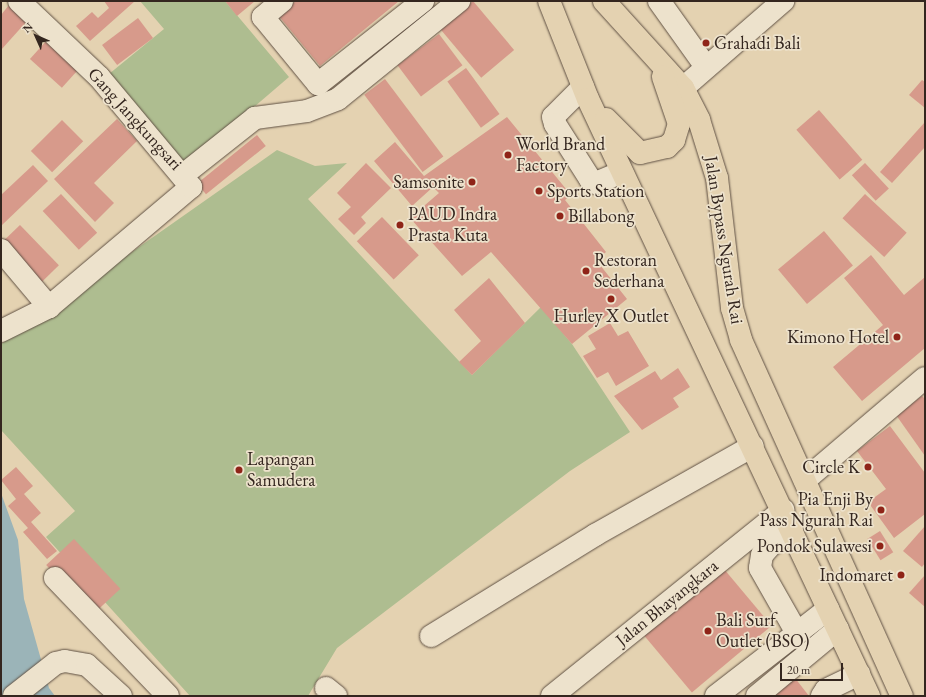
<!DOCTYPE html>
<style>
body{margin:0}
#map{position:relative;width:926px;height:697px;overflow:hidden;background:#e4d2b1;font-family:"EB Garamond",serif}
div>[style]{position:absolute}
.green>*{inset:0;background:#aebd90}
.water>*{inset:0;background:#9bb4b8}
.building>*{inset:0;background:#d79a8b;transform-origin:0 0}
.roads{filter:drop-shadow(0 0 1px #605144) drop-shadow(0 0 1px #605144)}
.minor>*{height:22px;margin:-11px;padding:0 11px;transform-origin:11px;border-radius:11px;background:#ede2cc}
.highway>*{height:22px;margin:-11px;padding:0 11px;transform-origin:11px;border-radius:11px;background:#e4d2b1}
.dots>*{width:11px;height:11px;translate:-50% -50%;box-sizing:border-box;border:2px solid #ede2cc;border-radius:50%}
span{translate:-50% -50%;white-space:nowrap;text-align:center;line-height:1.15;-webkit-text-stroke:3.5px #ede2cc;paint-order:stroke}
.poi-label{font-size:18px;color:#34261f}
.left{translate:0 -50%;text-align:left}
.right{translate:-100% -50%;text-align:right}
.street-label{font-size:18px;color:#34261f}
.frame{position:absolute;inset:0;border:2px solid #34261f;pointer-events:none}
.north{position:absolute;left:16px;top:16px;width:40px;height:40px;-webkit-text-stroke:3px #ede2cc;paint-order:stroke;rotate:315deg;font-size:11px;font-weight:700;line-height:16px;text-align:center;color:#34261f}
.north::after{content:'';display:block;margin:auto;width:14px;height:18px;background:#34261f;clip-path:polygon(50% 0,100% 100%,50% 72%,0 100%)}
.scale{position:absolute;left:780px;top:663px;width:63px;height:18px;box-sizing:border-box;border:2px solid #34261f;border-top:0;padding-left:5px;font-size:12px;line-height:14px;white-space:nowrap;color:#34261f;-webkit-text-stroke:3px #ede2cc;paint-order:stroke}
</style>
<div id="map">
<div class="green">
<i style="clip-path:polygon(140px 1px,225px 1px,289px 77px,185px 166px,109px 74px,164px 29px)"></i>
<i style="clip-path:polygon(277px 150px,315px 166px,347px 163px,308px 199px,472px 375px,541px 307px,572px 344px,630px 432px,570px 471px,337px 648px,308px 696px,190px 696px,46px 537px,75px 511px,1px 430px,1px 344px)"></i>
</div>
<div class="water">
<i style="clip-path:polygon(1px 493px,18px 540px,24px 599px,49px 688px,55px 696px,1px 696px)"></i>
</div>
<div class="building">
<i style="clip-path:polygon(104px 1px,135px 1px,90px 41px,76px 26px,92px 12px,98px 18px,109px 8px)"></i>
<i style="clip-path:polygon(225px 1px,255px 1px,237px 16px)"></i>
<i style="clip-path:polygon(296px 1px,399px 1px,320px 66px,278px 15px)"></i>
<i style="left:473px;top:1px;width:64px;height:43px;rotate:50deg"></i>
<i style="clip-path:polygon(9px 5px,27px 21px,1px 50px,1px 15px)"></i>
<i style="left:138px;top:18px;width:25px;height:45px;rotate:53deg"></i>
<i style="left:439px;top:34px;width:39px;height:52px;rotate:53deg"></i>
<i style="left:48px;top:39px;width:43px;height:27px;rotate:42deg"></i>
<i style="left:466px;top:68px;width:57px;height:23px;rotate:54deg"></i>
<i style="left:385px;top:79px;width:97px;height:26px;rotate:53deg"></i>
<i style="clip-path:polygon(922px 80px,925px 82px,925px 108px,909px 95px)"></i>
<i style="left:819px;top:110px;width:66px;height:30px;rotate:49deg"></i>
<i style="clip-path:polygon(507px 117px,571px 195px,565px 200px,606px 252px,596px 260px,627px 299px,572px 344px,491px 252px,462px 276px,410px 218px,439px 193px,433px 187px,412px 206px,374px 161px,395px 142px,424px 176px)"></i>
<i style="clip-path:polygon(117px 119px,137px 141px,94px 183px,114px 203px,95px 222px,54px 179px)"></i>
<i style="left:62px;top:120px;width:30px;height:44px;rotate:45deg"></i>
<i style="clip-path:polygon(925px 122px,925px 147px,892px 183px,880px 172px)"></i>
<i style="left:257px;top:135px;width:14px;height:77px;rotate:51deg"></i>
<i style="clip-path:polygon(366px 163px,391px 188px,361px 217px,366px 223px,354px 235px,338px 219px,351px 207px,337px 193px)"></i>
<i style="left:865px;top:163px;width:35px;height:18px;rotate:47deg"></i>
<i style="clip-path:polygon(33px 165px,48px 181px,1px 226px,1px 195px)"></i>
<i style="left:61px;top:194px;width:53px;height:25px;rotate:47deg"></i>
<i style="left:865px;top:194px;width:57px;height:33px;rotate:43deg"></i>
<i style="left:382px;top:217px;width:53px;height:35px;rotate:46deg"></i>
<i style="left:20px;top:225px;width:56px;height:25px;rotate:46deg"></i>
<i style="left:824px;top:231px;width:45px;height:60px;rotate:50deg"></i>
<i style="clip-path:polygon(871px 255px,904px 295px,925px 277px,925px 348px,862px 401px,833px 367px,883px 325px,844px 278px)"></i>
<i style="clip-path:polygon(489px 278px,525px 323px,472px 375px,459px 362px,481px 341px,454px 310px)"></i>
<i style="clip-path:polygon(610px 323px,618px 336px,628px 331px,649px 366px,616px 386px,608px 372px,597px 378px,583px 356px,596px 349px,588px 336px)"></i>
<i style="clip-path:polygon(678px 368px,690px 387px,673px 398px,679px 407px,642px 430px,614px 396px,655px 371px,661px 380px)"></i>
<i style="clip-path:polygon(922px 396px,925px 399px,925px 456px,896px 415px)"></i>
<i style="clip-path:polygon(890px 426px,925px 473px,925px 514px,894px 538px,868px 502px,886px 489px,857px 451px)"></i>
<i style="clip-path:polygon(16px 467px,33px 486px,24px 494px,41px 513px,31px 522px,57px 551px,47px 559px,23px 532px,28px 528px,8px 506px,16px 499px,1px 480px)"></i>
<i style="clip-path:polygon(925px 526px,925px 563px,922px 567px,903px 551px)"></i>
<i style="left:880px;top:531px;width:25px;height:15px;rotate:58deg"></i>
<i style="left:74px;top:539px;width:68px;height:38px;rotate:47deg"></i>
<i style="left:724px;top:569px;width:74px;height:104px;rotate:50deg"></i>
<i style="clip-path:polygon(925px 575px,925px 607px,909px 593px)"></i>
<i style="clip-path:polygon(795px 678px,809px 696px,772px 696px)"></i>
</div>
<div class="roads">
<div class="minor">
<i style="left:282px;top:1px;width:25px;rotate:140deg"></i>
<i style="left:263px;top:17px;width:87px;rotate:50.6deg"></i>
<i style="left:318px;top:84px;width:134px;rotate:-38.3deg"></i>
<i style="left:659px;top:1px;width:81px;rotate:54.5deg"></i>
<i style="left:583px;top:87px;width:42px;rotate:135deg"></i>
<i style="left:553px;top:117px;width:7px;rotate:74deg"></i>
<i style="left:555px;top:124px;width:65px;rotate:57.5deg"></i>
<i style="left:590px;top:179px;width:7px;rotate:34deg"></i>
<i style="left:596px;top:183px;width:28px;rotate:-23deg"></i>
<i style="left:683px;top:88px;width:133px;rotate:-41deg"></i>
<i style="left:183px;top:175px;width:92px;rotate:-38.4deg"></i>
<i style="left:255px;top:118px;width:52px;rotate:-7.7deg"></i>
<i style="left:307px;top:111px;width:33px;rotate:-21deg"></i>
<i style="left:338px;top:99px;width:156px;rotate:-39deg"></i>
<i style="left:1px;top:250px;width:75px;rotate:49.9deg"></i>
<i style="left:1px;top:331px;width:54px;rotate:-26.6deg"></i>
<i style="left:49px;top:307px;width:186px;rotate:-40.2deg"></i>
<i style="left:191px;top:187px;width:143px;rotate:-129.9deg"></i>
<i style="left:99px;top:77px;width:110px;rotate:-136.5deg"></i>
<i style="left:805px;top:480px;width:157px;rotate:-40.4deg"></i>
<i style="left:792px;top:531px;width:25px;rotate:146deg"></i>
<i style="left:771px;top:545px;width:13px;rotate:132deg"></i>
<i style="left:762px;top:555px;width:13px;rotate:99deg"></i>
<i style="left:760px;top:568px;width:75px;rotate:60.4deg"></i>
<i style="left:55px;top:578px;width:163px;rotate:46.2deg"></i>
<i style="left:431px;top:636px;width:193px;rotate:-31.6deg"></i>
<i style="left:595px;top:535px;width:181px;rotate:-29.4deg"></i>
<i style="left:326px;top:688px;width:13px;rotate:39deg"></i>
<i style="left:14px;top:696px;width:53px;rotate:-38.2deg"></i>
<i style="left:56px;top:663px;width:9px;rotate:-13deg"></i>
<i style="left:65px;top:661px;width:22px;rotate:10deg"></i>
<i style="left:87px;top:665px;width:46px;rotate:42.4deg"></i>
<i style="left:552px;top:696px;width:297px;rotate:-38.8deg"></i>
<i style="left:716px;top:696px;width:142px;rotate:-37.8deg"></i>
<i style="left:757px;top:696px;width:105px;rotate:-39.6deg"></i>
<i style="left:822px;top:696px;width:7px;rotate:-56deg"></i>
<i style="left:826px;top:690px;width:37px;rotate:-26deg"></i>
</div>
<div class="highway">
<i style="left:549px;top:1px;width:105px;rotate:68.3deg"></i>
<i style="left:588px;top:99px;width:660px;rotate:64.79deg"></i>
<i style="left:604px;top:1px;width:118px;rotate:47.8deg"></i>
<i style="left:683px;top:88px;width:36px;rotate:63deg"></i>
<i style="left:699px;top:120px;width:61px;rotate:72.8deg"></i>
<i style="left:717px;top:178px;width:131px;rotate:83.4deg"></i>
<i style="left:732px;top:308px;width:33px;rotate:74deg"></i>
<i style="left:741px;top:340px;width:391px;rotate:65.7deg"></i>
<i style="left:606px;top:119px;width:48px;rotate:45deg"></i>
<i style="left:640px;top:153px;width:28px;rotate:-13deg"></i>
<i style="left:667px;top:147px;width:10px;rotate:-45deg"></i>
<i style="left:674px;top:140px;width:17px;rotate:-73deg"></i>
<i style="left:679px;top:124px;width:50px;rotate:-108.8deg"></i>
</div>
</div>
<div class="dots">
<i style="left:706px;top:43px;background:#8f2418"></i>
<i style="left:508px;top:155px;background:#8f2418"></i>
<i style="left:472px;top:182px;background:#8f2418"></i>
<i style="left:539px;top:191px;background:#8f2418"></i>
<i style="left:560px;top:216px;background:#8f2418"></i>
<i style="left:400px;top:225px;background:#8f2418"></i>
<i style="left:586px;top:271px;background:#8f2418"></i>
<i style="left:611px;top:299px;background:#8f2418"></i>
<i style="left:897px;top:337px;background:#8f2418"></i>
<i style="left:868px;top:467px;background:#8f2418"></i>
<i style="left:239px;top:470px;background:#8f2418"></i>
<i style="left:881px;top:510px;background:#8f2418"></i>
<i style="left:880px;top:546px;background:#8f2418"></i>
<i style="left:901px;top:575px;background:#8f2418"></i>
<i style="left:708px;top:631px;background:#8f2418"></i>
</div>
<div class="poi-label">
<span class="left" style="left:714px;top:43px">Grahadi Bali</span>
<span class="left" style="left:516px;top:155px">World Brand<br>Factory</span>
<span class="right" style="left:464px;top:182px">Samsonite</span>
<span class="left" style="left:547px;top:191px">Sports Station</span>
<span class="left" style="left:408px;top:225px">PAUD Indra<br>Prasta Kuta</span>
<span class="left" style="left:568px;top:216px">Billabong</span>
<span class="left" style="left:594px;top:271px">Restoran<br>Sederhana</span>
<span style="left:611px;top:316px">Hurley X Outlet</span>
<span class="right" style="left:889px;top:337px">Kimono Hotel</span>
<span class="left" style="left:247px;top:470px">Lapangan<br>Samudera</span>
<span class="right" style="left:860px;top:467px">Circle K</span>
<span class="right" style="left:873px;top:510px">Pia Enji By<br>Pass Ngurah Rai</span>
<span class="right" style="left:872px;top:546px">Pondok Sulawesi</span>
<span class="right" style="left:893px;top:575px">Indomaret</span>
<span class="left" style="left:716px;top:631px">Bali Surf<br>Outlet (BSO)</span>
</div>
<div class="street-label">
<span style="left:135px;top:119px;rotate:48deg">Gang Jangkungsari</span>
<span style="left:724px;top:240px;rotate:81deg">Jalan Bypass Ngurah Rai</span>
<span style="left:667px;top:603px;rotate:-39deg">Jalan Bhayangkara</span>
</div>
<div class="frame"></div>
<div class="north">N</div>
<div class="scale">20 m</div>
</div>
